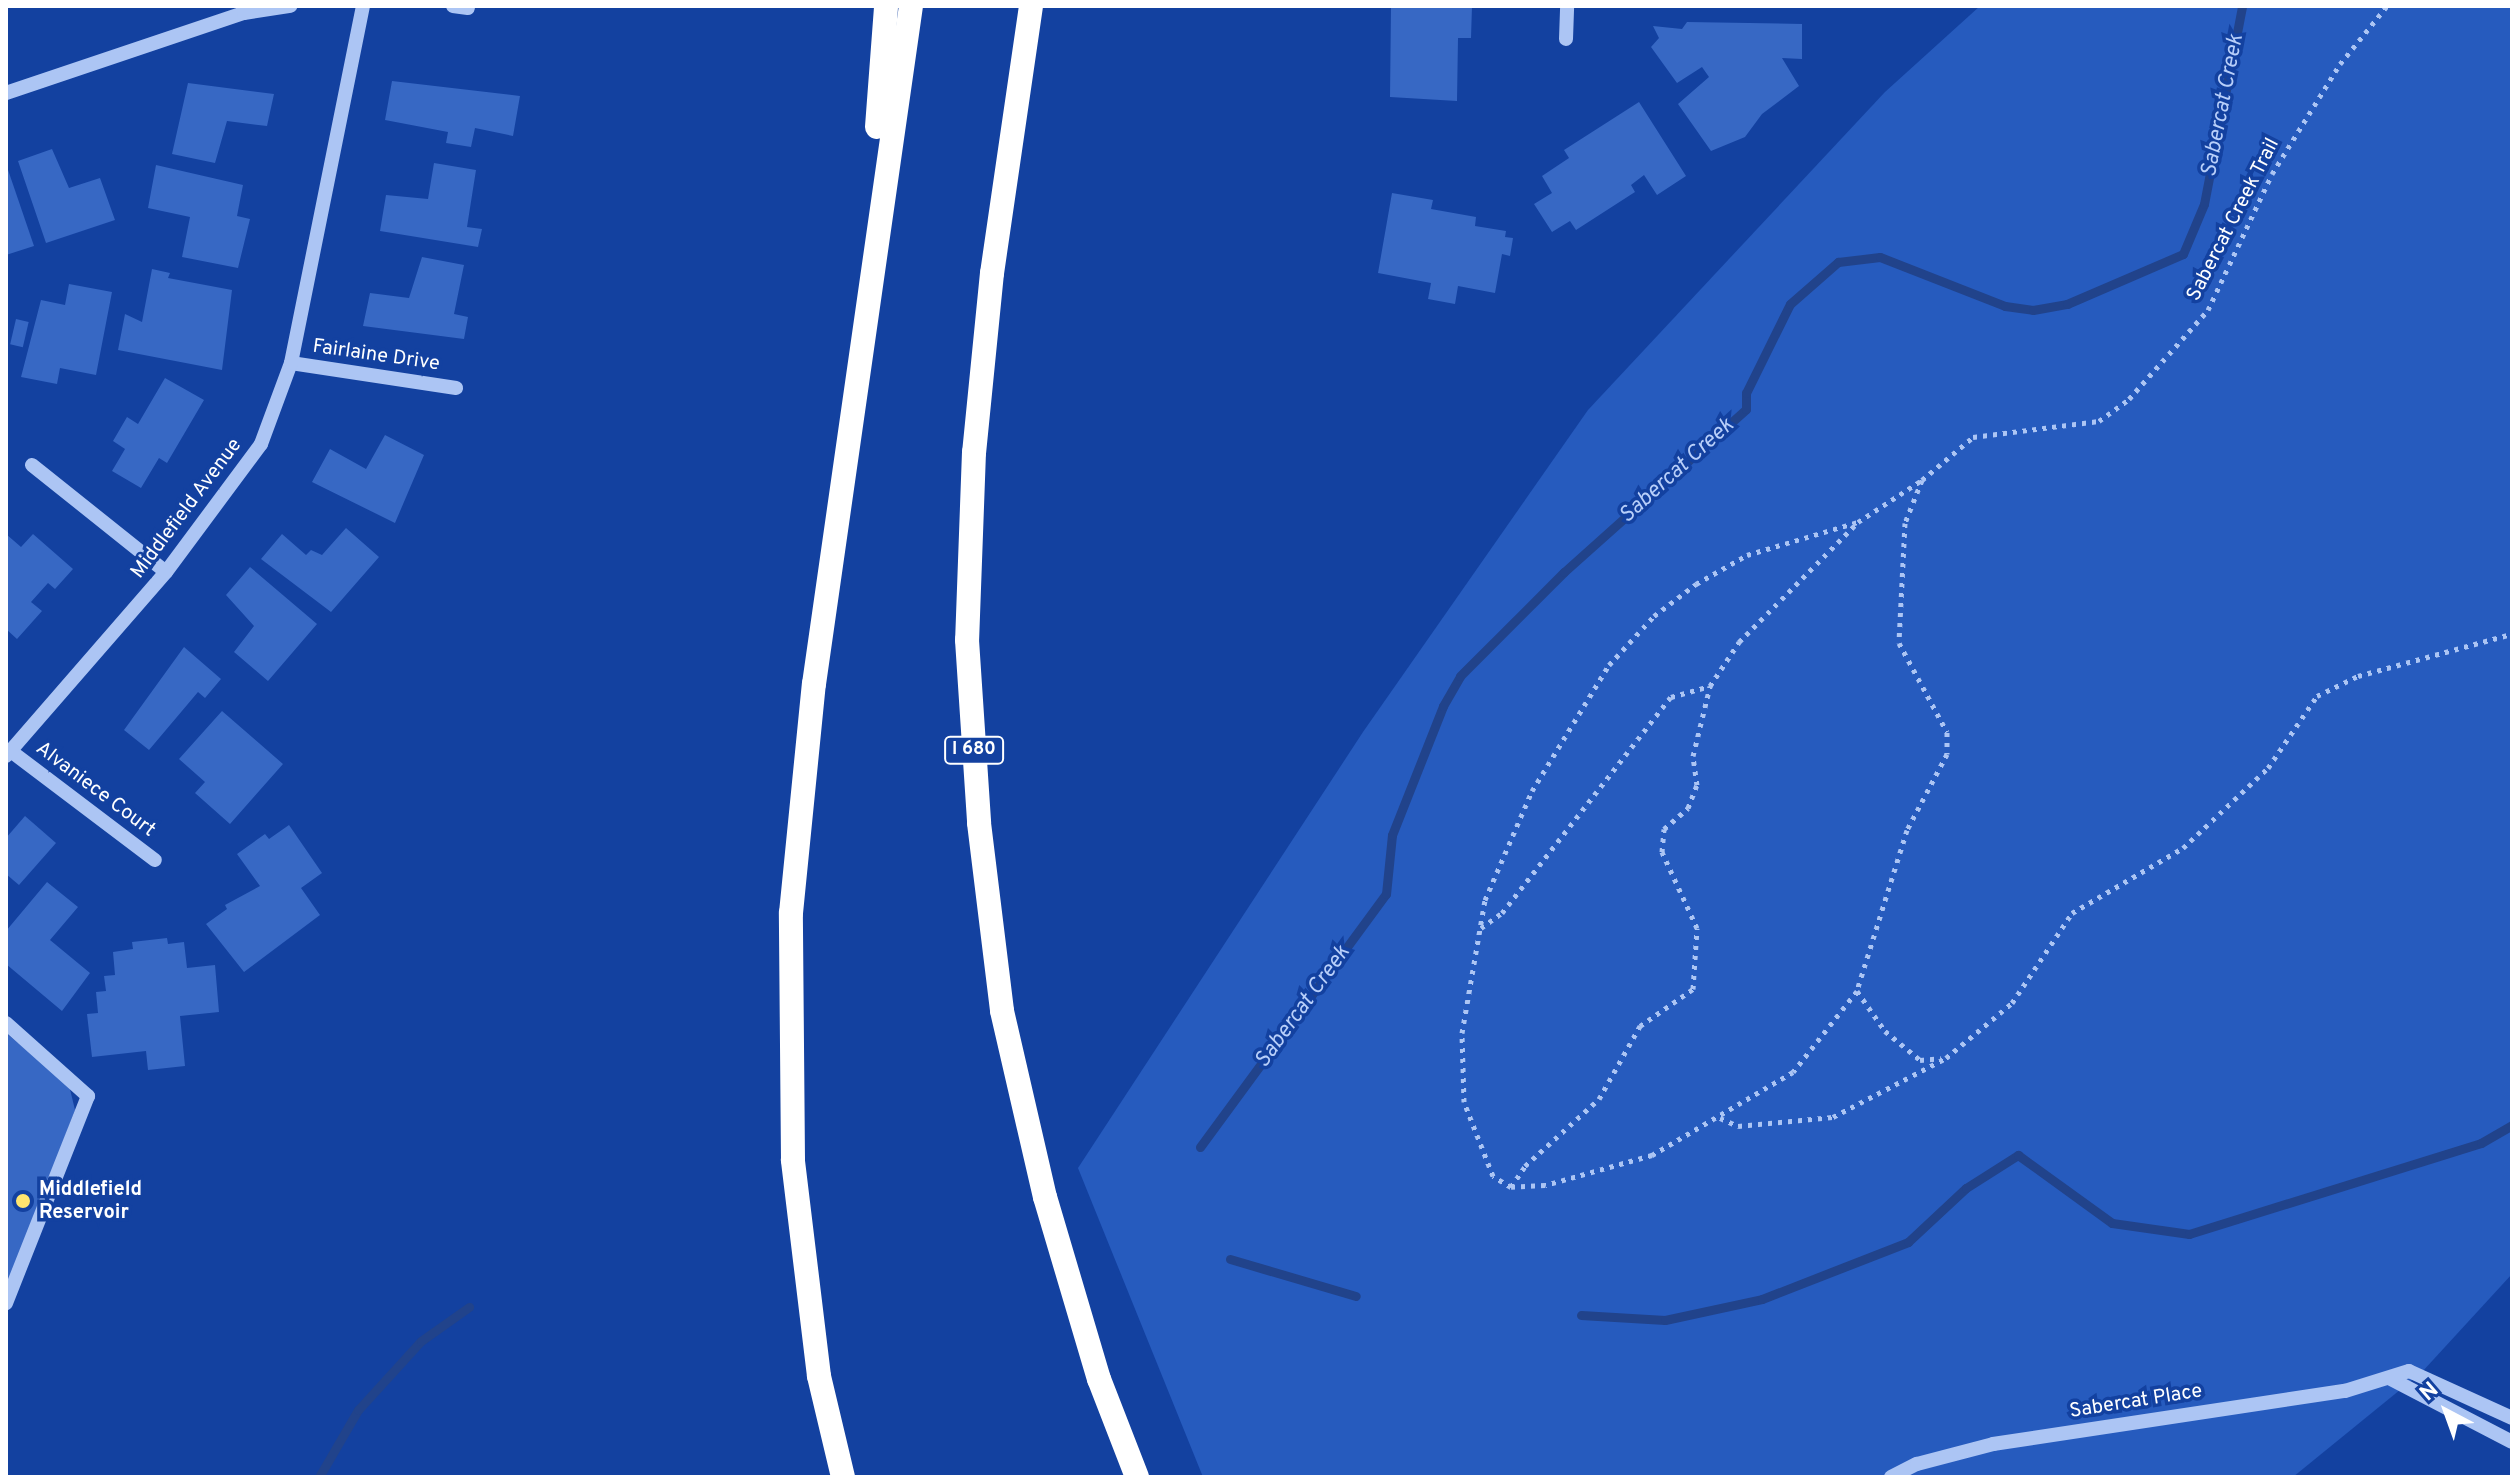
<!DOCTYPE html>
<style>
body{margin:0}
#map{position:relative;width:2518px;height:1483px;overflow:hidden;background:#1341a0;font-family:Overpass,sans-serif}
div>[style]{position:absolute}
.green>*{inset:0;background:#265bbe}
.stream>*{height:9px;margin:-4.5px;padding:0 4.5px;transform-origin:4.5px;border-radius:4.5px;background:#21438b}
.building>*{inset:0;background:#3768c4;transform-origin:0 0}
.path>*{height:5px;margin-top:-2.5px;transform-origin:0;background:repeating-linear-gradient(90deg,#acc5f4 0 4px,transparent 0 10px)}
.minor>*{height:14px;margin:-7px;padding:0 7px;transform-origin:7px;border-radius:7px;background:#acc5f4}
.highway>*{height:24px;margin:-12px;padding:0 12px;transform-origin:12px;border-radius:12px;background:#fff}
.dots>*{width:22px;height:22px;translate:-50% -50%;box-sizing:border-box;border:4px solid #1341a0;border-radius:50%}
span{translate:-50% -50%;white-space:nowrap;text-align:center;line-height:1.15;-webkit-text-stroke:7px #1341a0;paint-order:stroke}
.shield-label span{padding:2px 6px;background:#1341a0;border:2px solid;border-radius:6px;-webkit-text-stroke-width:0}
.shield-label{font-size:18px;color:#fff;font-weight:700}
.street-label{font-size:20px;color:#fff}
.poi-label{font-size:20px;color:#fff;font-weight:700}
.left{translate:0 -50%;text-align:left}
.water-label{font-size:22px;color:#b8cffa;font-style:italic}
.frame{position:absolute;inset:0;border:8px solid #fff;pointer-events:none}
.north{position:absolute;left:2406px;top:1371px;width:80px;height:80px;-webkit-text-stroke:6px #1341a0;paint-order:stroke;rotate:319deg;font-size:22px;font-weight:700;line-height:32px;text-align:center;color:#fff}
.north::after{content:'';display:block;margin:auto;width:28px;height:36px;background:#fff;clip-path:polygon(50% 0,100% 100%,50% 72%,0 100%)}
</style>
<div id="map">
<div class="green">
<i style="clip-path:polygon(1980px 6px,2512px 6px,2512px 1274px,2422px 1372px,2293px 1477px,1203px 1477px,1078px 1168px,1363px 732px,1588px 410px,1885px 92px)"></i>
</div>
<div class="stream">
<i style="left:1200px;top:1147px;width:314px;rotate:-53.7deg"></i>
<i style="left:1386px;top:894px;width:59px;rotate:-84.2deg"></i>
<i style="left:1392px;top:835px;width:139px;rotate:-68.4deg"></i>
<i style="left:1443px;top:706px;width:34px;rotate:-60deg"></i>
<i style="left:1460px;top:676px;width:147px;rotate:-45deg"></i>
<i style="left:1564px;top:572px;width:244px;rotate:-41.8deg"></i>
<i style="left:1746px;top:409px;width:16px;rotate:-90deg"></i>
<i style="left:1746px;top:393px;width:99px;rotate:-63.7deg"></i>
<i style="left:1790px;top:304px;width:64px;rotate:-41.2deg"></i>
<i style="left:1838px;top:262px;width:42px;rotate:-6.8deg"></i>
<i style="left:1880px;top:257px;width:134px;rotate:21.4deg"></i>
<i style="left:2005px;top:306px;width:28px;rotate:8deg"></i>
<i style="left:2033px;top:310px;width:35px;rotate:-10deg"></i>
<i style="left:2067px;top:304px;width:126px;rotate:-23.3deg"></i>
<i style="left:2183px;top:254px;width:54px;rotate:-67.2deg"></i>
<i style="left:2204px;top:204px;width:202px;rotate:-79.1deg"></i>
<i style="left:1230px;top:1259px;width:131px;rotate:16.4deg"></i>
<i style="left:1581px;top:1315px;width:84px;rotate:3.4deg"></i>
<i style="left:1665px;top:1320px;width:99px;rotate:-12.2deg"></i>
<i style="left:1762px;top:1299px;width:157px;rotate:-21.3deg"></i>
<i style="left:1908px;top:1242px;width:79px;rotate:-43deg"></i>
<i style="left:1966px;top:1188px;width:62px;rotate:-32.4deg"></i>
<i style="left:2018px;top:1155px;width:116px;rotate:35.9deg"></i>
<i style="left:2112px;top:1223px;width:78px;rotate:8.1deg"></i>
<i style="left:2189px;top:1234px;width:306px;rotate:-17.3deg"></i>
<i style="left:2481px;top:1143px;width:36px;rotate:-30deg"></i>
<i style="left:319px;top:1477px;width:78px;rotate:-59.8deg"></i>
<i style="left:358px;top:1410px;width:93px;rotate:-47.6deg"></i>
<i style="left:421px;top:1341px;width:59px;rotate:-35.3deg"></i>
</div>
<div class="building">
<i style="clip-path:polygon(1391px 6px,1472px 6px,1471px 38px,1458px 38px,1457px 101px,1390px 97px)"></i>
<i style="clip-path:polygon(1687px 22px,1802px 24px,1802px 59px,1782px 58px,1799px 86px,1762px 114px,1745px 137px,1711px 151px,1678px 104px,1709px 77px,1702px 67px,1677px 83px,1651px 47px,1659px 38px,1653px 26px,1682px 29px)"></i>
<i style="clip-path:polygon(392px 81px,520px 96px,513px 136px,475px 128px,471px 147px,446px 143px,448px 132px,385px 120px)"></i>
<i style="clip-path:polygon(188px 83px,274px 94px,267px 126px,227px 121px,215px 163px,172px 154px)"></i>
<i style="clip-path:polygon(1639px 102px,1686px 176px,1657px 195px,1644px 175px,1631px 185px,1635px 192px,1576px 230px,1570px 221px,1552px 232px,1534px 204px,1552px 193px,1542px 176px,1569px 158px,1564px 150px)"></i>
<i style="clip-path:polygon(52px 149px,69px 188px,100px 178px,115px 220px,46px 243px,18px 161px)"></i>
<i style="clip-path:polygon(434px 163px,476px 170px,467px 227px,482px 229px,478px 247px,380px 231px,386px 195px,428px 199px)"></i>
<i style="clip-path:polygon(6px 164px,34px 246px,6px 255px)"></i>
<i style="clip-path:polygon(156px 165px,243px 185px,237px 216px,250px 219px,238px 268px,182px 257px,190px 217px,148px 208px)"></i>
<i style="clip-path:polygon(1392px 193px,1433px 200px,1431px 209px,1476px 217px,1475px 226px,1506px 231px,1505px 237px,1513px 238px,1510px 256px,1502px 254px,1495px 293px,1458px 286px,1455px 304px,1428px 299px,1431px 283px,1378px 273px)"></i>
<i style="clip-path:polygon(422px 257px,464px 265px,454px 314px,468px 317px,464px 339px,363px 326px,370px 293px,409px 298px)"></i>
<i style="clip-path:polygon(152px 269px,170px 273px,168px 278px,232px 290px,222px 370px,118px 350px,125px 314px,142px 322px)"></i>
<i style="clip-path:polygon(69px 284px,112px 292px,96px 375px,60px 368px,57px 384px,21px 377px,41px 300px,65px 305px)"></i>
<i style="left:16px;top:319px;width:13px;height:26px;rotate:13deg"></i>
<i style="clip-path:polygon(165px 378px,204px 400px,167px 463px,159px 458px,141px 488px,112px 471px,125px 449px,113px 441px,127px 417px,138px 424px)"></i>
<i style="clip-path:polygon(385px 435px,424px 455px,395px 523px,312px 482px,330px 449px,366px 469px)"></i>
<i style="clip-path:polygon(346px 528px,379px 557px,331px 612px,261px 559px,282px 534px,306px 555px,311px 550px,322px 555px)"></i>
<i style="clip-path:polygon(6px 534px,21px 547px,33px 534px,73px 569px,55px 589px,48px 583px,31px 602px,42px 611px,17px 639px,6px 629px)"></i>
<i style="clip-path:polygon(250px 567px,317px 624px,268px 681px,234px 652px,254px 626px,226px 595px)"></i>
<i style="clip-path:polygon(184px 647px,221px 679px,205px 698px,198px 692px,149px 750px,124px 730px)"></i>
<i style="clip-path:polygon(222px 711px,283px 764px,230px 824px,195px 793px,205px 782px,179px 759px)"></i>
<i style="clip-path:polygon(25px 816px,56px 843px,19px 885px,6px 874px,6px 838px)"></i>
<i style="clip-path:polygon(289px 825px,322px 873px,301px 888px,320px 915px,244px 972px,206px 924px,227px 909px,225px 905px,260px 886px,237px 854px,265px 834px,269px 839px)"></i>
<i style="clip-path:polygon(47px 882px,78px 907px,50px 940px,90px 973px,62px 1011px,6px 964px,6px 931px)"></i>
<i style="clip-path:polygon(167px 938px,168px 944px,184px 942px,187px 968px,215px 965px,219px 1012px,180px 1016px,185px 1066px,148px 1070px,146px 1051px,92px 1057px,87px 1014px,98px 1013px,96px 992px,106px 991px,104px 976px,115px 975px,113px 952px,133px 949px,132px 942px)"></i>
<i style="clip-path:polygon(6px 1033px,69px 1085px,75px 1110px,6px 1292px)"></i>
</div>
<div class="path">
<i style="left:1922px;top:480px;width:46px;rotate:111.6deg"></i>
<i style="left:1905px;top:523px;width:120px;rotate:92.9deg"></i>
<i style="left:1899px;top:643px;width:101px;rotate:61.7deg"></i>
<i style="left:1947px;top:732px;width:22px;rotate:90deg"></i>
<i style="left:1947px;top:754px;width:86px;rotate:117.8deg"></i>
<i style="left:1907px;top:830px;width:169px;rotate:107.3deg"></i>
<i style="left:1857px;top:991px;width:103px;rotate:128.3deg"></i>
<i style="left:1793px;top:1072px;width:164px;rotate:149.5deg"></i>
<i style="left:1652px;top:1155px;width:111px;rotate:164.3deg"></i>
<i style="left:1545px;top:1185px;width:34px;rotate:177deg"></i>
<i style="left:1511px;top:1187px;width:21px;rotate:-149deg"></i>
<i style="left:1493px;top:1176px;width:79px;rotate:-111.4deg"></i>
<i style="left:1464px;top:1102px;width:69px;rotate:-91.7deg"></i>
<i style="left:1462px;top:1033px;width:135px;rotate:-80.2deg"></i>
<i style="left:1485px;top:900px;width:119px;rotate:-66.7deg"></i>
<i style="left:1532px;top:791px;width:148px;rotate:-58.6deg"></i>
<i style="left:1609px;top:665px;width:67px;rotate:-47.4deg"></i>
<i style="left:1654px;top:616px;width:53px;rotate:-37.3deg"></i>
<i style="left:1696px;top:584px;width:59px;rotate:-29.6deg"></i>
<i style="left:1747px;top:555px;width:116px;rotate:-16.6deg"></i>
<i style="left:1858px;top:522px;width:77px;rotate:-33.3deg"></i>
<i style="left:1922px;top:480px;width:67px;rotate:-40.1deg"></i>
<i style="left:1973px;top:437px;width:127px;rotate:-7.2deg"></i>
<i style="left:2099px;top:421px;width:37px;rotate:-36deg"></i>
<i style="left:2129px;top:399px;width:119px;rotate:-48.4deg"></i>
<i style="left:2208px;top:310px;width:150px;rotate:-64.8deg"></i>
<i style="left:2272px;top:174px;width:129px;rotate:-58.3deg"></i>
<i style="left:2340px;top:64px;width:75px;rotate:-51deg"></i>
<i style="left:1481px;top:928px;width:26px;rotate:-36deg"></i>
<i style="left:1502px;top:913px;width:274px;rotate:-52deg"></i>
<i style="left:1671px;top:697px;width:41px;rotate:-15.8deg"></i>
<i style="left:1710px;top:686px;width:53px;rotate:-56.6deg"></i>
<i style="left:1739px;top:642px;width:169px;rotate:-45.2deg"></i>
<i style="left:1857px;top:991px;width:49px;rotate:55deg"></i>
<i style="left:1885px;top:1031px;width:45px;rotate:39.6deg"></i>
<i style="left:1920px;top:1060px;width:21px;rotate:-5deg"></i>
<i style="left:1720px;top:1118px;width:20px;rotate:24deg"></i>
<i style="left:1738px;top:1126px;width:95px;rotate:-5.4deg"></i>
<i style="left:1833px;top:1117px;width:127px;rotate:-27.6deg"></i>
<i style="left:1946px;top:1058px;width:86px;rotate:-39.8deg"></i>
<i style="left:2012px;top:1003px;width:108px;rotate:-56.3deg"></i>
<i style="left:2072px;top:913px;width:129px;rotate:-30.4deg"></i>
<i style="left:2183px;top:848px;width:117px;rotate:-43.3deg"></i>
<i style="left:2268px;top:768px;width:87px;rotate:-55.8deg"></i>
<i style="left:2317px;top:696px;width:46px;rotate:-26deg"></i>
<i style="left:2358px;top:676px;width:160px;rotate:-15.3deg"></i>
<i style="left:1511px;top:1187px;width:25px;rotate:-56deg"></i>
<i style="left:1525px;top:1166px;width:100px;rotate:-42.2deg"></i>
<i style="left:1599px;top:1099px;width:84px;rotate:-60.7deg"></i>
<i style="left:1640px;top:1026px;width:65px;rotate:-34.9deg"></i>
<i style="left:1693px;top:989px;width:61px;rotate:-86.2deg"></i>
<i style="left:1697px;top:928px;width:84px;rotate:-114.7deg"></i>
<i style="left:1662px;top:852px;width:23px;rotate:-85deg"></i>
<i style="left:1664px;top:829px;width:32px;rotate:-41deg"></i>
<i style="left:1688px;top:808px;width:25px;rotate:-69deg"></i>
<i style="left:1697px;top:785px;width:29px;rotate:-98deg"></i>
<i style="left:1693px;top:756px;width:72px;rotate:-76.3deg"></i>
</div>
<div class="minor">
<i style="left:453px;top:6px;width:15px;rotate:8deg"></i>
<i style="left:1566px;top:39px;width:33px;rotate:-88deg"></i>
<i style="left:6px;top:93px;width:251px;rotate:-18.6deg"></i>
<i style="left:244px;top:13px;width:47px;rotate:-8.7deg"></i>
<i style="left:291px;top:363px;width:167px;rotate:8.6deg"></i>
<i style="left:32px;top:465px;width:171px;rotate:38.6deg"></i>
<i style="left:12px;top:752px;width:179px;rotate:37.1deg"></i>
<i style="left:6px;top:756px;width:244px;rotate:-49deg"></i>
<i style="left:166px;top:572px;width:159px;rotate:-53.4deg"></i>
<i style="left:261px;top:444px;width:86px;rotate:-69.7deg"></i>
<i style="left:291px;top:363px;width:364px;rotate:-78.6deg"></i>
<i style="left:6px;top:1023px;width:110px;rotate:41.7deg"></i>
<i style="left:88px;top:1096px;width:223px;rotate:111.6deg"></i>
<i style="left:2391px;top:1379px;width:136px;rotate:27.5deg"></i>
<i style="left:1891px;top:1477px;width:29px;rotate:-27deg"></i>
<i style="left:1917px;top:1464px;width:79px;rotate:-14.7deg"></i>
<i style="left:1993px;top:1444px;width:356px;rotate:-8.6deg"></i>
<i style="left:2345px;top:1391px;width:67px;rotate:-17.4deg"></i>
<i style="left:2409px;top:1371px;width:113px;rotate:24.5deg"></i>
</div>
<div class="highway">
<i style="left:1031px;top:6px;width:270px;rotate:98.3deg"></i>
<i style="left:992px;top:273px;width:180px;rotate:95.7deg"></i>
<i style="left:974px;top:452px;width:188px;rotate:92.1deg"></i>
<i style="left:967px;top:640px;width:183px;rotate:86.2deg"></i>
<i style="left:979px;top:823px;width:189px;rotate:83deg"></i>
<i style="left:1002px;top:1011px;width:191px;rotate:77deg"></i>
<i style="left:1045px;top:1197px;width:190px;rotate:73.5deg"></i>
<i style="left:1099px;top:1379px;width:105px;rotate:68.8deg"></i>
<i style="left:877px;top:127px;width:121px;rotate:-85.7deg"></i>
<i style="left:843px;top:1477px;width:104px;rotate:-103.4deg"></i>
<i style="left:819px;top:1376px;width:218px;rotate:-96.9deg"></i>
<i style="left:793px;top:1160px;width:247px;rotate:-90.5deg"></i>
<i style="left:791px;top:913px;width:230px;rotate:-84.3deg"></i>
<i style="left:814px;top:684px;width:685px;rotate:-81.86deg"></i>
</div>
<div class="dots">
<i style="left:23px;top:1201px;background:#ffe56f"></i>
</div>
<div class="shield-label">
<span style="left:974px;top:750px">I 680</span>
</div>
<div class="street-label">
<span style="left:2234px;top:220px;rotate:-63deg">Sabercat Creek Trail</span>
<span style="left:376px;top:356px;rotate:8deg">Fairlaine Drive</span>
<span style="left:187px;top:509px;rotate:-53deg">Middlefield Avenue</span>
<span style="left:95px;top:790px;rotate:37deg">Alvaniece Court</span>
<span style="left:2136px;top:1402px;rotate:-9deg">Sabercat Place</span>
</div>
<div class="poi-label">
<span class="left" style="left:39px;top:1202px">Middlefield<br>Reservoir</span>
</div>
<div class="water-label">
<span style="left:2223px;top:106px;rotate:-79deg">Sabercat Creek</span>
<span style="left:1677px;top:471px;rotate:-42deg">Sabercat Creek</span>
<span style="left:1303px;top:1007px;rotate:-54deg">Sabercat Creek</span>
</div>
<div class="frame"></div>
<div class="north">N</div>
</div>
